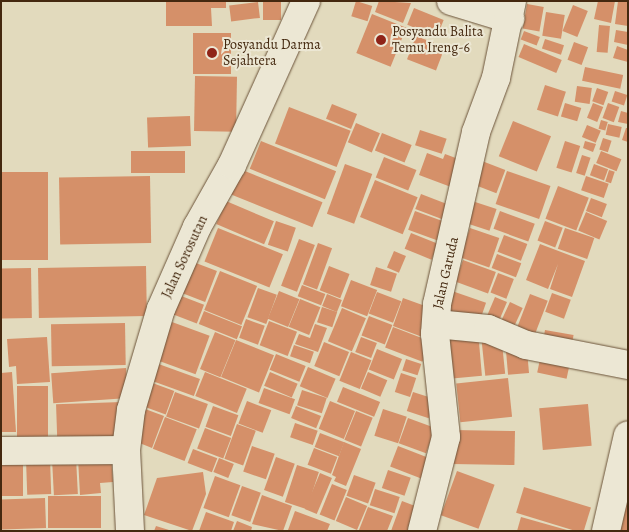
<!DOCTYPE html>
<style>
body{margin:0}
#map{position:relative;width:629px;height:532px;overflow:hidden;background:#e2dabd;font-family:Alegreya,serif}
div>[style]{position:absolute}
.building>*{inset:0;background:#d59069;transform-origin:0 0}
.roads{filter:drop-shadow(0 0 1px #6c543a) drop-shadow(0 0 1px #6c543a)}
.minor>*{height:28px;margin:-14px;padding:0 14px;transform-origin:14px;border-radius:14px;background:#ece7d4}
.dots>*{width:14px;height:14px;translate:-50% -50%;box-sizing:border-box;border:2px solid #ece7d4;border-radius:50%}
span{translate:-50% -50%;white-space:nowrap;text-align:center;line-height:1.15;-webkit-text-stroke:4px #ece7d4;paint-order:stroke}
.poi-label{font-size:14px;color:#44280f}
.left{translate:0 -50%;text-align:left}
.street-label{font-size:14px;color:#44280f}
.frame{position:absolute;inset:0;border:2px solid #44280f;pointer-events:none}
</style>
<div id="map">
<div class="building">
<i style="clip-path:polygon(166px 1px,226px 1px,226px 8px,211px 8px,212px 26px,166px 26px)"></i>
<i style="left:263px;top:1px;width:18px;height:19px"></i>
<i style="left:356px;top:1px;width:17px;height:16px;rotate:17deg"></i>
<i style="clip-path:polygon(379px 1px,411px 3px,403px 23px,375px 12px)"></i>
<i style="clip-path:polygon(598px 1px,615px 1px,611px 23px,594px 19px)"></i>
<i style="clip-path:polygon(618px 1px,628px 1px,628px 26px,615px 24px)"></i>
<i style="left:258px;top:2px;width:16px;height:29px;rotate:83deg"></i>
<i style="left:527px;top:4px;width:17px;height:25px;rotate:10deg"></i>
<i style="left:573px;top:5px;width:16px;height:28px;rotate:22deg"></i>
<i style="left:414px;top:8px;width:32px;height:18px;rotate:22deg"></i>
<i style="left:546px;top:12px;width:19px;height:24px;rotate:9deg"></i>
<i style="left:372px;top:14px;width:37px;height:42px;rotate:22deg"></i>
<i style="left:599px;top:25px;width:11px;height:27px;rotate:5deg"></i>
<i style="clip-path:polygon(616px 30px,628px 32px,628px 45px,614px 42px)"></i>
<i style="left:524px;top:31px;width:17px;height:9px;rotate:21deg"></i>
<i style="left:193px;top:33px;width:38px;height:41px"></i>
<i style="left:416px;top:36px;width:31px;height:25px;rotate:21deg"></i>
<i style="left:545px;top:39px;width:20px;height:10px;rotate:18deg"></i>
<i style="left:574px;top:42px;width:15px;height:19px;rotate:20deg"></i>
<i style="left:524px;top:44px;width:41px;height:14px;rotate:23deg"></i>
<i style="clip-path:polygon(617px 46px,628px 50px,628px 62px,613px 58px)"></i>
<i style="left:585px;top:67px;width:39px;height:14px;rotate:12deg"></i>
<i style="left:195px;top:76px;width:42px;height:55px;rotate:1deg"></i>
<i style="left:545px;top:85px;width:22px;height:26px;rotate:18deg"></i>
<i style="left:577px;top:86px;width:15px;height:16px;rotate:8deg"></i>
<i style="left:597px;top:88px;width:12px;height:14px;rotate:20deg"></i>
<i style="left:615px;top:91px;width:13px;height:11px;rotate:18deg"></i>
<i style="left:565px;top:103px;width:17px;height:14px;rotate:17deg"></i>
<i style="left:593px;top:103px;width:11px;height:16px;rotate:22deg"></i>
<i style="left:608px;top:103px;width:12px;height:16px;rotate:20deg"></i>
<i style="left:332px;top:104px;width:27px;height:16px;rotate:22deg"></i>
<i style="left:289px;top:107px;width:66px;height:39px;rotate:21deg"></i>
<i style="clip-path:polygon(621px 111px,628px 113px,628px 124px,618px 122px)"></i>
<i style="left:190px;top:116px;width:30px;height:43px;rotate:88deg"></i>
<i style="left:601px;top:120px;width:7px;height:9px;rotate:16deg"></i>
<i style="left:513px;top:121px;width:41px;height:38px;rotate:22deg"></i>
<i style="left:356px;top:123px;width:26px;height:21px;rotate:23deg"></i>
<i style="left:608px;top:124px;width:14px;height:11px;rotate:12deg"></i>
<i style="left:587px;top:125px;width:15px;height:13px;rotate:23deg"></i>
<i style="clip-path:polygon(626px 128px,628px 128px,628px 142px,622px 140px)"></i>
<i style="left:420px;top:130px;width:28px;height:16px;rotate:18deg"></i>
<i style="left:382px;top:133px;width:32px;height:19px;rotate:22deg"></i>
<i style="left:603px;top:138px;width:9px;height:12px;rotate:18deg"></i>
<i style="left:261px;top:141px;width:81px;height:30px;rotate:22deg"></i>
<i style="left:565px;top:141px;width:16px;height:28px;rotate:18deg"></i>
<i style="clip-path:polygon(585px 141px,596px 144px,593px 152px,583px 148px)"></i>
<i style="left:131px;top:151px;width:54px;height:22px"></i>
<i style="left:601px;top:151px;width:22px;height:13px;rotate:22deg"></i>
<i style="clip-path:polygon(427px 153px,443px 159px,445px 154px,461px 160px,451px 187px,419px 175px)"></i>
<i style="left:582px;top:155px;width:9px;height:19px;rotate:18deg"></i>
<i style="left:384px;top:157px;width:35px;height:22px;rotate:22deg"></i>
<i style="left:482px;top:161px;width:25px;height:25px;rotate:21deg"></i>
<i style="left:345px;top:164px;width:29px;height:53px;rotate:20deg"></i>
<i style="left:594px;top:164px;width:15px;height:12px;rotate:20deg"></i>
<i style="left:240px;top:169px;width:89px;height:27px;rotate:22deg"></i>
<i style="left:609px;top:170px;width:6px;height:12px;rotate:18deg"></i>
<i style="left:507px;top:171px;width:46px;height:35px;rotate:19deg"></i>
<i style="left:1px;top:172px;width:47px;height:88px"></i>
<i style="left:150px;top:176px;width:67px;height:91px;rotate:89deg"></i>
<i style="left:586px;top:176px;width:24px;height:15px;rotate:19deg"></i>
<i style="left:375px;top:180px;width:46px;height:40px;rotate:22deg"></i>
<i style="left:558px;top:186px;width:33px;height:35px;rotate:21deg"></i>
<i style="left:421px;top:194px;width:34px;height:16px;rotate:21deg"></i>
<i style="left:591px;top:198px;width:17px;height:14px;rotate:21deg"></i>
<i style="left:469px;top:200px;width:29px;height:23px;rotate:18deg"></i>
<i style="left:226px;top:201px;width:52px;height:25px;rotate:23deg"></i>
<i style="left:415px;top:211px;width:35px;height:20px;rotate:20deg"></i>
<i style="left:500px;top:211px;width:37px;height:19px;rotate:20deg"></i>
<i style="left:586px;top:212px;width:23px;height:20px;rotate:23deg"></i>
<i style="left:276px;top:221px;width:21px;height:25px;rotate:19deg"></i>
<i style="left:545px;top:221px;width:19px;height:21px;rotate:21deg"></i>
<i style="left:218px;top:228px;width:70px;height:36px;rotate:22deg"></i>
<i style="left:470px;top:228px;width:31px;height:31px;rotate:19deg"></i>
<i style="left:565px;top:228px;width:31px;height:22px;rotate:19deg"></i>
<i style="left:411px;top:233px;width:29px;height:17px;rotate:22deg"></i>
<i style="left:504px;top:235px;width:25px;height:18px;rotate:21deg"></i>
<i style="left:299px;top:239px;width:17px;height:50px;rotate:21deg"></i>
<i style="left:318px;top:243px;width:15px;height:44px;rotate:20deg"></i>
<i style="clip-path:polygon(540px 244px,585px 261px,572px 297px,550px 289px,558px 264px,548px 289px,526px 280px)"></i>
<i style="left:394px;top:251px;width:13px;height:18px;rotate:23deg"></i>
<i style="left:497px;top:254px;width:26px;height:15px;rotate:21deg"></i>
<i style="left:188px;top:260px;width:31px;height:33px;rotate:21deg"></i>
<i style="left:463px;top:260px;width:35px;height:23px;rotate:20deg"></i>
<i style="left:146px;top:266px;width:50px;height:108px;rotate:89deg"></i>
<i style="left:329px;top:266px;width:22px;height:26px;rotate:21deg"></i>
<i style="left:376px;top:267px;width:22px;height:19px;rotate:18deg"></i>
<i style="left:31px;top:268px;width:50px;height:30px;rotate:89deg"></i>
<i style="left:220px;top:271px;width:40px;height:42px;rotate:22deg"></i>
<i style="left:498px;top:273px;width:17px;height:21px;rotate:21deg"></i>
<i style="left:351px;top:280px;width:28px;height:28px;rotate:21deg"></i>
<i style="left:302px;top:285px;width:25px;height:12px;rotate:21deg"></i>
<i style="left:258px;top:288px;width:20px;height:31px;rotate:20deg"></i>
<i style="left:279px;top:291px;width:22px;height:30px;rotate:22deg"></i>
<i style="left:452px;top:291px;width:36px;height:23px;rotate:19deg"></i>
<i style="left:377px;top:292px;width:26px;height:23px;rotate:21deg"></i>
<i style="left:552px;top:293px;width:20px;height:20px;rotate:20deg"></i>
<i style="left:176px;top:294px;width:30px;height:20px;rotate:21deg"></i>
<i style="left:327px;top:294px;width:16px;height:13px;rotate:22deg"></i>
<i style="left:530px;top:294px;width:19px;height:44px;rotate:21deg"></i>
<i style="left:495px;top:297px;width:13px;height:26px;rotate:23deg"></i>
<i style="clip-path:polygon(403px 298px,428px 307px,425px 338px,393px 326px)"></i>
<i style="left:300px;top:299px;width:22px;height:30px;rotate:22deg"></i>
<i style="left:510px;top:302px;width:14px;height:27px;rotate:25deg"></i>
<i style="left:322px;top:307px;width:16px;height:16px;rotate:18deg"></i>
<i style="left:342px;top:308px;width:26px;height:36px;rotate:23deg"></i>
<i style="left:204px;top:311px;width:41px;height:14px;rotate:22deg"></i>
<i style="left:369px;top:316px;width:25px;height:21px;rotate:21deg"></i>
<i style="left:246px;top:319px;width:20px;height:20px;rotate:20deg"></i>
<i style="left:269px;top:321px;width:30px;height:26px;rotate:21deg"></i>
<i style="left:172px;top:322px;width:40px;height:41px;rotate:20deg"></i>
<i style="left:125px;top:323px;width:42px;height:74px;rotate:89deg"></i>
<i style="clip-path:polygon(315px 324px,327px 328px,318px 352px,295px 344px,299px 334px,310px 338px)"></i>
<i style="left:393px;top:327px;width:40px;height:22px;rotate:21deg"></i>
<i style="left:545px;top:330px;width:29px;height:19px;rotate:10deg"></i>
<i style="left:478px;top:331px;width:45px;height:35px;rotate:85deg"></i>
<i style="left:215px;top:332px;width:22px;height:40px;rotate:22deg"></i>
<i style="left:501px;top:334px;width:40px;height:20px;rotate:84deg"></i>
<i style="clip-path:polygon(47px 337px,50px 382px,17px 384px,16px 366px,9px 367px,7px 339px)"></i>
<i style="left:361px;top:337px;width:17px;height:16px;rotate:21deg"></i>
<i style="left:236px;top:340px;width:41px;height:40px;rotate:22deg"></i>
<i style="left:324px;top:342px;width:27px;height:26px;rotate:22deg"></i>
<i style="left:294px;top:345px;width:21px;height:12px;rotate:19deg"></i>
<i style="left:377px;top:349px;width:27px;height:22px;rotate:22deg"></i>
<i style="left:527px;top:350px;width:23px;height:21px;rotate:85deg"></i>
<i style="left:542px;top:350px;width:30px;height:23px;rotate:12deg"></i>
<i style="left:351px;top:352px;width:22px;height:31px;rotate:22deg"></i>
<i style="left:276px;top:354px;width:32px;height:17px;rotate:22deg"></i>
<i style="left:406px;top:359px;width:16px;height:12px;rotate:18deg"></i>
<i style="left:153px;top:362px;width:50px;height:18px;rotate:20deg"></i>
<i style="left:308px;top:367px;width:30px;height:21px;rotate:23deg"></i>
<i style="left:126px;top:368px;width:30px;height:75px;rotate:86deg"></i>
<i style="clip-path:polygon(12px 372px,16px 432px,1px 432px,1px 373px)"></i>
<i style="left:205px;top:372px;width:45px;height:26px;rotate:22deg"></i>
<i style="left:270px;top:372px;width:30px;height:15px;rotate:23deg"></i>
<i style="left:368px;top:372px;width:21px;height:18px;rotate:23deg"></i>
<i style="left:401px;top:373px;width:16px;height:20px;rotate:18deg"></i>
<i style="left:508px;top:378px;width:39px;height:52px;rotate:84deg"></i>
<i style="left:147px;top:381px;width:29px;height:25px;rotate:20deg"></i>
<i style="left:17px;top:386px;width:31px;height:53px"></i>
<i style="left:343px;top:387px;width:40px;height:16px;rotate:22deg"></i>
<i style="left:264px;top:388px;width:33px;height:16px;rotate:20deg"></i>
<i style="left:302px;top:390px;width:26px;height:16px;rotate:18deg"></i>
<i style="left:175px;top:392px;width:35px;height:26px;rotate:20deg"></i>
<i style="left:413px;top:392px;width:23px;height:20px;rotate:18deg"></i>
<i style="left:247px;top:401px;width:26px;height:24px;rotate:21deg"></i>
<i style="left:330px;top:401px;width:27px;height:30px;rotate:22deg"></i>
<i style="left:122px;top:402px;width:38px;height:66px;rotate:88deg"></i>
<i style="left:588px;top:404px;width:42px;height:49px;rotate:85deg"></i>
<i style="clip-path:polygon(137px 406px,164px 416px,152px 448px,132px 440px)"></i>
<i style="left:213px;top:406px;width:27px;height:22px;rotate:20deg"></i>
<i style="left:296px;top:406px;width:27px;height:13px;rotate:22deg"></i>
<i style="left:383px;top:409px;width:25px;height:28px;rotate:18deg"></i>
<i style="left:356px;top:411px;width:18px;height:31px;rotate:22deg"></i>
<i style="left:165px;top:417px;width:34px;height:34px;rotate:21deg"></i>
<i style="left:408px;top:418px;width:29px;height:27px;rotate:20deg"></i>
<i style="left:295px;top:423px;width:24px;height:15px;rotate:19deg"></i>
<i style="left:237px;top:424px;width:20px;height:37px;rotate:20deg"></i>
<i style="left:205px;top:428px;width:28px;height:22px;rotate:21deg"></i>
<i style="left:453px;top:430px;width:62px;height:34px;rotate:1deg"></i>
<i style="left:320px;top:433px;width:26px;height:15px;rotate:21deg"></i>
<i style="clip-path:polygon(344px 442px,361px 449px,346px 486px,334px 481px,336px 477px,332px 475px)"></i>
<i style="left:252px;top:446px;width:24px;height:27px;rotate:19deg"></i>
<i style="left:398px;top:446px;width:36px;height:22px;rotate:21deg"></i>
<i style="left:314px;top:448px;width:25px;height:18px;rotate:21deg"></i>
<i style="left:193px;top:449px;width:26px;height:15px;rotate:21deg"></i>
<i style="clip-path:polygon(111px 457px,113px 482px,100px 483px,101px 493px,80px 495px,78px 458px)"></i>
<i style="left:276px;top:457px;width:20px;height:35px;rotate:20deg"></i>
<i style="left:76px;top:458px;width:36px;height:24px;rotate:87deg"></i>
<i style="left:219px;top:458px;width:16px;height:15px;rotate:22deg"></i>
<i style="left:50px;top:459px;width:35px;height:24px;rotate:88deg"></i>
<i style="left:1px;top:460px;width:22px;height:36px"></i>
<i style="left:297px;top:465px;width:23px;height:39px;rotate:18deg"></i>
<i style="left:388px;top:470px;width:24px;height:19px;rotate:19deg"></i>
<i style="left:457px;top:471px;width:40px;height:47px;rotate:20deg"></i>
<i style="clip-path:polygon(203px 472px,206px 494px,192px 531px,144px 515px,157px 478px)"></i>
<i style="left:320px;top:473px;width:13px;height:39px;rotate:23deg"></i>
<i style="left:354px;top:475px;width:23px;height:22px;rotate:20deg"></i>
<i style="left:215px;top:476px;width:27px;height:34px;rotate:20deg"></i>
<i style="left:332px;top:484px;width:16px;height:33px;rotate:22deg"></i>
<i style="left:242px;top:486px;width:20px;height:31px;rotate:20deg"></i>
<i style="left:524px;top:487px;width:70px;height:27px;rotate:17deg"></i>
<i style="left:375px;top:489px;width:26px;height:17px;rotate:18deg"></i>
<i style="clip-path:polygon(262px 495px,292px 506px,283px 531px,252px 524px)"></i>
<i style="left:101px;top:496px;width:32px;height:53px;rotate:90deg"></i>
<i style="left:346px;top:497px;width:23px;height:26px;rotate:23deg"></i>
<i style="clip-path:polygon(628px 497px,628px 531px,609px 531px)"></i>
<i style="left:45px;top:498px;width:30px;height:44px;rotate:88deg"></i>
<i style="clip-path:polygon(402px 501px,423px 509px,415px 531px,391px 531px)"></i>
<i style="clip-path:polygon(368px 507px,393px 516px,387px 531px,359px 530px)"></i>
<i style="clip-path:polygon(295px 511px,330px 524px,327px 531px,288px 530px)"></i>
<i style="clip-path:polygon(206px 512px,234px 522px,231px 531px,199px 531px)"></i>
<i style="clip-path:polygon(521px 517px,567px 530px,567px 531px,517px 531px)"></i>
<i style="clip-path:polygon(237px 521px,252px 527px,251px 531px,233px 531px)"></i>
<i style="clip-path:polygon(156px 526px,169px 530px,169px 531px,154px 531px)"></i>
</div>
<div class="roads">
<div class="minor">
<i style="left:451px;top:1px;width:62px;rotate:17deg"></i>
<i style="left:436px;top:324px;width:52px;rotate:5.5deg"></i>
<i style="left:488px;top:329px;width:41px;rotate:22.8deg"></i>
<i style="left:526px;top:345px;width:104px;rotate:11.1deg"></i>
<i style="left:1px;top:451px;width:125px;rotate:-0.5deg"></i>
<i style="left:130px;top:531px;width:81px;rotate:-92.8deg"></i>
<i style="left:126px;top:450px;width:40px;rotate:-82.9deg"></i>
<i style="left:131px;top:410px;width:105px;rotate:-73.5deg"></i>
<i style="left:161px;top:309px;width:90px;rotate:-66.3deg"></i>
<i style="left:197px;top:227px;width:71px;rotate:-60.6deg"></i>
<i style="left:232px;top:165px;width:180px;rotate:-65.7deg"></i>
<i style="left:422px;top:531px;width:97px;rotate:-75.7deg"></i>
<i style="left:446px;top:437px;width:104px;rotate:-96.1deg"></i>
<i style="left:435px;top:334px;width:30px;rotate:-86deg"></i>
<i style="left:437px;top:304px;width:176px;rotate:-77.2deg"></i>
<i style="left:476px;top:132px;width:58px;rotate:-69.7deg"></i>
<i style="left:496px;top:78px;width:79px;rotate:-78.3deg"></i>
<i style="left:606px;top:531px;width:98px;rotate:-77.1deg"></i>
</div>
</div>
<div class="dots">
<i style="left:381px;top:40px;background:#8f2418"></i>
<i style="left:212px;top:53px;background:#8f2418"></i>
</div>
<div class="poi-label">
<span class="left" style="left:392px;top:40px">Posyandu Balita<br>Temu Ireng-6</span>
<span class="left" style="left:223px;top:53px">Posyandu Darma<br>Sejahtera</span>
</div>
<div class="street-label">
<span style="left:185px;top:257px;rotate:-65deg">Jalan Sorosutan</span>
<span style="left:446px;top:273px;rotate:-77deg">Jalan Garuda</span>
</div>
<div class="frame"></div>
</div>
